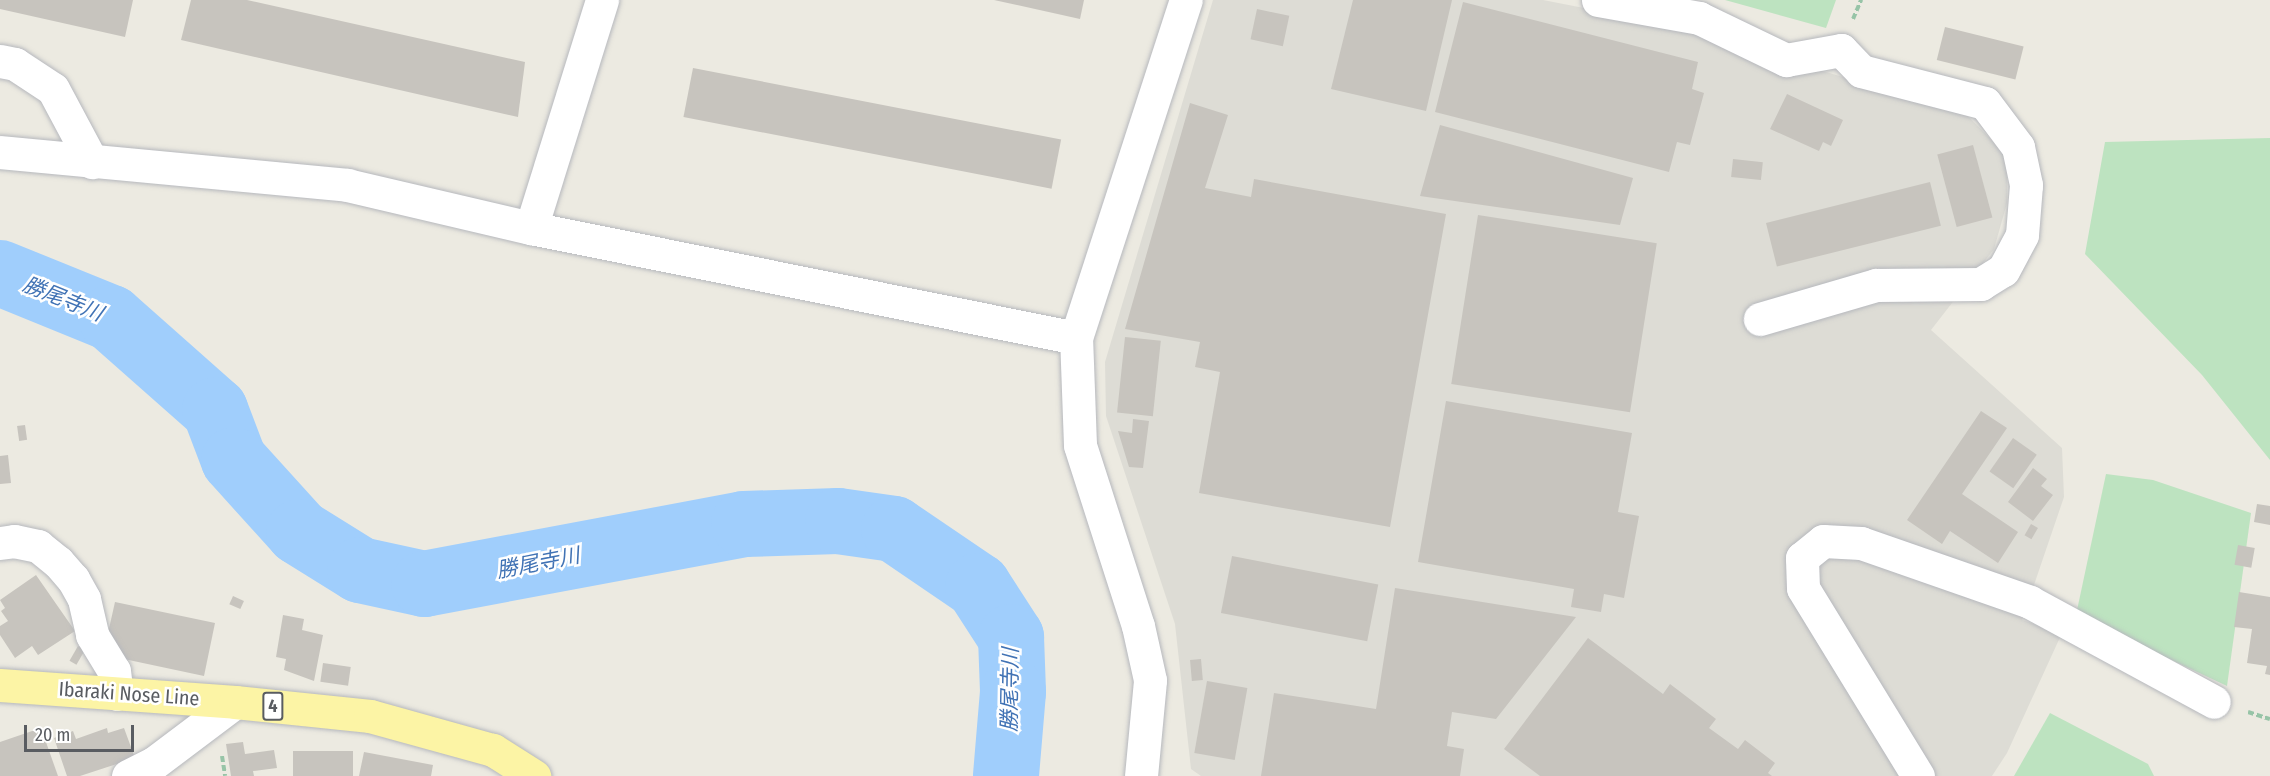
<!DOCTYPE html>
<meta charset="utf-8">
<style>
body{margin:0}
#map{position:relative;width:2270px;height:776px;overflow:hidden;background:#eceae1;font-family:"Fira Sans Condensed","Noto Sans JP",sans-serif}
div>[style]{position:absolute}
.industrial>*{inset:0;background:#dddcd5}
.green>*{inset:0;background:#bde3c0}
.river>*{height:66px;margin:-33px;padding:0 33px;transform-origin:33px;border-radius:33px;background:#a0cefc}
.building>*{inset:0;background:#c7c4be;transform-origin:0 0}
.path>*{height:4px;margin-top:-2px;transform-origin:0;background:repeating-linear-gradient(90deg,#97c4a7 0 6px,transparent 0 9px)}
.roads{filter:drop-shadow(0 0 2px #b6b8bd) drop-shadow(0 0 2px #b6b8bd)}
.minor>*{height:33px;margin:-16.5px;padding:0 16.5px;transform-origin:16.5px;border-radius:16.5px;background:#fff}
.major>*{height:33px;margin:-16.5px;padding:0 16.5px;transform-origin:16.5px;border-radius:16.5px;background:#fcf4a5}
span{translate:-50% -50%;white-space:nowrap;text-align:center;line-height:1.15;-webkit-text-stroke:5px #fff;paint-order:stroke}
.shield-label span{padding:2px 4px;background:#fff;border:2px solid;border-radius:4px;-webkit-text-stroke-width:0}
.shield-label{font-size:18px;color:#595c61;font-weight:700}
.street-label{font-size:20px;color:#595c61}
.water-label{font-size:21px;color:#4173b5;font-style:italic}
.scale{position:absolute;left:24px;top:725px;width:110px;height:27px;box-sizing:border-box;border:3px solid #595c61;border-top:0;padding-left:8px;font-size:18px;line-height:21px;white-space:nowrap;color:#595c61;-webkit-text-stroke:4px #fff;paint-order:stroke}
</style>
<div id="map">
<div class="industrial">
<i style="clip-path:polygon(1213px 0,1543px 0,1691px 29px,1784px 77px,1809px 67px,1965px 113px,2007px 156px,2007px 203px,1994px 249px,1931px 330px,2062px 448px,2064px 497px,2022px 620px,2062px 633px,2007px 753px,1992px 776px,1201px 776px,1191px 769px,1175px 624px,1106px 416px,1105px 362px)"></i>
</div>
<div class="green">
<i style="clip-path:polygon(1725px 0,1836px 0,1826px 28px)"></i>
<i style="clip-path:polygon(2270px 138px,2270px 460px,2202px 375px,2085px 254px,2105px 142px)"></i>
<i style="clip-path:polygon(2106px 474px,2153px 480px,2251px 513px,2227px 686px,2076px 615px)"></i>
<i style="clip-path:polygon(2050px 713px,2148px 764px,2154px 776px,2014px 776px)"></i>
</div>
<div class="river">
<i style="left:0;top:273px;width:120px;rotate:22.1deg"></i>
<i style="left:111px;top:318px;width:139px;rotate:41.5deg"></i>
<i style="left:215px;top:410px;width:53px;rotate:69.2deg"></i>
<i style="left:234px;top:460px;width:97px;rotate:47.9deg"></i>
<i style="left:299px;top:532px;width:72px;rotate:31.9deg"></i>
<i style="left:360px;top:570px;width:66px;rotate:12.3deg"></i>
<i style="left:424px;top:584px;width:326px;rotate:-10.6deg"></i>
<i style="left:744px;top:524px;width:94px;rotate:-1.8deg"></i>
<i style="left:838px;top:521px;width:57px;rotate:8.1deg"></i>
<i style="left:894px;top:529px;width:102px;rotate:34.2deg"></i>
<i style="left:978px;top:586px;width:61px;rotate:57.1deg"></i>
<i style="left:1011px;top:637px;width:55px;rotate:87.9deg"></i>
<i style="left:1013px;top:692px;width:84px;rotate:94.8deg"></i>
</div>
<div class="building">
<i style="clip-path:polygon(0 0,133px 0,125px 37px,0 9px)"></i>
<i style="clip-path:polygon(191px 0,247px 0,525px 62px,518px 117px,181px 40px)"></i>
<i style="clip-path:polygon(994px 0,1084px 0,1080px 19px)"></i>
<i style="clip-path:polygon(1353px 0,1452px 0,1426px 111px,1331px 89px)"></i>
<i style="clip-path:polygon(1463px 2px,1698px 62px,1692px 89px,1704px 93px,1690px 145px,1677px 142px,1669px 172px,1435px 112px)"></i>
<i style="left:1257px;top:9px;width:33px;height:31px;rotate:12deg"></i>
<i style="left:1945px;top:27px;width:81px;height:34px;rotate:14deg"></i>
<i style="left:693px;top:68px;width:375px;height:50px;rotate:11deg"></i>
<i style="clip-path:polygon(1787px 94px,1843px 120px,1831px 146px,1823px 142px,1819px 151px,1770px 129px)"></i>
<i style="clip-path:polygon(1190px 103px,1228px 115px,1205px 188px,1251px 197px,1254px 179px,1446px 214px,1390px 527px,1199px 493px,1220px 372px,1195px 367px,1200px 342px,1125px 329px)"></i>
<i style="clip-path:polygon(1440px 125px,1633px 178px,1620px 225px,1420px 196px)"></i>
<i style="left:1973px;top:145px;width:75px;height:37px;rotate:75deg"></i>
<i style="left:1733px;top:159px;width:30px;height:18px;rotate:6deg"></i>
<i style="left:1930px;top:182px;width:45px;height:169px;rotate:76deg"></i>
<i style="left:1478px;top:215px;width:181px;height:171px;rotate:9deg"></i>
<i style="left:1125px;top:337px;width:36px;height:76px;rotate:6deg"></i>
<i style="clip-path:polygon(1446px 401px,1632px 433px,1618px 512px,1639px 516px,1624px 598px,1604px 594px,1601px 612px,1571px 607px,1574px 589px,1418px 562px)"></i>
<i style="clip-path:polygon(1981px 411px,2007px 428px,1962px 494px,2018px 532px,1998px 563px,1950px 531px,1942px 544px,1907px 520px)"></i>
<i style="clip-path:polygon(1133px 419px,1149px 421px,1143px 468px,1129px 467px,1118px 431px,1132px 433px)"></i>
<i style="left:25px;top:425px;width:15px;height:8px;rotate:82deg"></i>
<i style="left:2013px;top:438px;width:29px;height:41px;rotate:35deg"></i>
<i style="clip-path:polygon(8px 455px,11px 483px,0 484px,0 456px)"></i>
<i style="clip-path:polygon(2033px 468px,2047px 479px,2041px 486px,2053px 495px,2033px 521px,2008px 502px)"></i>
<i style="clip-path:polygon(2257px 504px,2270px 506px,2270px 525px,2254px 522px)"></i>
<i style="left:2031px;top:524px;width:8px;height:13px;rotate:30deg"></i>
<i style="left:2238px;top:545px;width:17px;height:20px;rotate:10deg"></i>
<i style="left:1232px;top:556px;width:149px;height:58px;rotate:11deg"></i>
<i style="clip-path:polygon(36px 575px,75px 631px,38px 655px,32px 646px,15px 658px,0 635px,0 626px,8px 621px,1px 611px,5px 608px,0 600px)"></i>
<i style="clip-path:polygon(1395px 588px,1576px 617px,1496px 719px,1452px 712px,1447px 746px,1464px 749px,1460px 776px,1261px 776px,1274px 693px,1376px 709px)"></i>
<i style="clip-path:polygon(2239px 592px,2270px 597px,2270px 675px,2265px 674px,2267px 666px,2247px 663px,2252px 629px,2234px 627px)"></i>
<i style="left:233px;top:596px;width:12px;height:9px;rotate:24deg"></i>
<i style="clip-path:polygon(115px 602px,215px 623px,204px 676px,124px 659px,106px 642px)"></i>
<i style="clip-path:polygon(283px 615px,304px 619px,302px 630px,323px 635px,314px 681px,284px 670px,286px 659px,276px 657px)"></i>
<i style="clip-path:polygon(1588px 638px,1663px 694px,1670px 684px,1716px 719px,1709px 728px,1738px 749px,1745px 740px,1775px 763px,1768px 773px,1772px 776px,1540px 776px,1504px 749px)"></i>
<i style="left:78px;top:646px;width:8px;height:17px;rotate:30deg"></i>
<i style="left:1201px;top:659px;width:21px;height:11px;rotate:85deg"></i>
<i style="left:323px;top:663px;width:28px;height:19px;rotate:8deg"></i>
<i style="left:1207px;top:681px;width:41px;height:73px;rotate:10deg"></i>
<i style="clip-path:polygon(41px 728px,58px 776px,0 776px,0 742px)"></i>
<i style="clip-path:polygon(107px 728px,108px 733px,124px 728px,135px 758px,80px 776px,67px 776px,54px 738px,73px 731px,76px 739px)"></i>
<i style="clip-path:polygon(243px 742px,245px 754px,274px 750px,277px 768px,253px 771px,254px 776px,231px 776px,226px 744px)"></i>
<i style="left:293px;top:751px;width:60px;height:25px"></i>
<i style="clip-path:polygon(364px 752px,433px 765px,431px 776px,359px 776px)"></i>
</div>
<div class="path">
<i style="left:1853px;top:19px;width:21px;rotate:-67deg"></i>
<i style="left:2248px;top:712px;width:23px;rotate:18deg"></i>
<i style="left:222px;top:756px;width:20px;rotate:81deg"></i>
</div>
<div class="roads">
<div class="minor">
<i style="left:1598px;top:0;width:103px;rotate:10.1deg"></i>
<i style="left:1699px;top:18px;width:97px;rotate:25.8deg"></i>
<i style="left:1786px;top:60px;width:56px;rotate:-10.3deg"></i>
<i style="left:1841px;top:50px;width:29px;rotate:46deg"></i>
<i style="left:1861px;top:71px;width:128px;rotate:14.5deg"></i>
<i style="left:1985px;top:103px;width:55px;rotate:53.1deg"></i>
<i style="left:2018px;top:147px;width:39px;rotate:78deg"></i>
<i style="left:2026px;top:185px;width:50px;rotate:94.6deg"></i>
<i style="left:2022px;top:235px;width:40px;rotate:118deg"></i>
<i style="left:2003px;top:270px;width:26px;rotate:148deg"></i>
<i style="left:1981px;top:284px;width:105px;rotate:179.5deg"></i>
<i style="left:1876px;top:285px;width:121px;rotate:163.7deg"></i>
<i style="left:0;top:61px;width:15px;rotate:11deg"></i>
<i style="left:15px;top:64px;width:45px;rotate:33.3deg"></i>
<i style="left:53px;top:89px;width:83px;rotate:61.9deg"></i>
<i style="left:0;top:152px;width:349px;rotate:5.4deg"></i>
<i style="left:347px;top:185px;width:189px;rotate:13.2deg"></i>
<i style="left:531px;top:228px;width:556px;rotate:11.41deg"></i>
<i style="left:531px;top:228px;width:239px;rotate:-72.7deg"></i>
<i style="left:0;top:543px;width:14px;rotate:-8deg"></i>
<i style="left:14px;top:541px;width:25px;rotate:12deg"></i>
<i style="left:38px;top:546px;width:26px;rotate:39deg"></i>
<i style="left:58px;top:562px;width:23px;rotate:49deg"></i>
<i style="left:73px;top:579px;width:23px;rotate:61deg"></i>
<i style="left:84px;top:599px;width:37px;rotate:77deg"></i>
<i style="left:92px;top:635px;width:42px;rotate:58.6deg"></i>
<i style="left:114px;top:671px;width:23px;rotate:83deg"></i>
<i style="left:128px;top:776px;width:29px;rotate:-27deg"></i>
<i style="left:154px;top:763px;width:101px;rotate:-37deg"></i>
<i style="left:1141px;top:776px;width:96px;rotate:-84.6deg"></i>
<i style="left:1150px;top:680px;width:55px;rotate:-102.5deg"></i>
<i style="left:1138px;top:626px;width:190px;rotate:-107.8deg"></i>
<i style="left:1080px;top:445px;width:107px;rotate:-92.1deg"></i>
<i style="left:1076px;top:338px;width:355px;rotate:-72deg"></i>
<i style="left:1918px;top:776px;width:220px;rotate:-121.5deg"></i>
<i style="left:1803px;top:588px;width:30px;rotate:-92deg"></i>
<i style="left:1802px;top:558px;width:27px;rotate:-39deg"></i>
<i style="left:1823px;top:541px;width:38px;rotate:3deg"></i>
<i style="left:1861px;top:543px;width:179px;rotate:19.2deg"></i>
<i style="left:2030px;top:602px;width:209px;rotate:28.5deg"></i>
</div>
<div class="major">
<i style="left:0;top:685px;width:236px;rotate:4.1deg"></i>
<i style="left:235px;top:702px;width:136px;rotate:5.9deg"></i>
<i style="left:370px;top:716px;width:128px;rotate:15.5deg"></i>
<i style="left:493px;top:750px;width:49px;rotate:32.4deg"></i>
</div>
</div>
<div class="shield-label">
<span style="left:273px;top:706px">4</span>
</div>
<div class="street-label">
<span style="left:129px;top:694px;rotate:4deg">Ibaraki Nose Line</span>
</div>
<div class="water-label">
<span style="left:63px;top:299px;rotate:22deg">勝尾寺川</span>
<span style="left:538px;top:563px;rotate:-11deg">勝尾寺川</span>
<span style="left:1010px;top:690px;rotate:-89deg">勝尾寺川</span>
</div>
<div class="scale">20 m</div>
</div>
